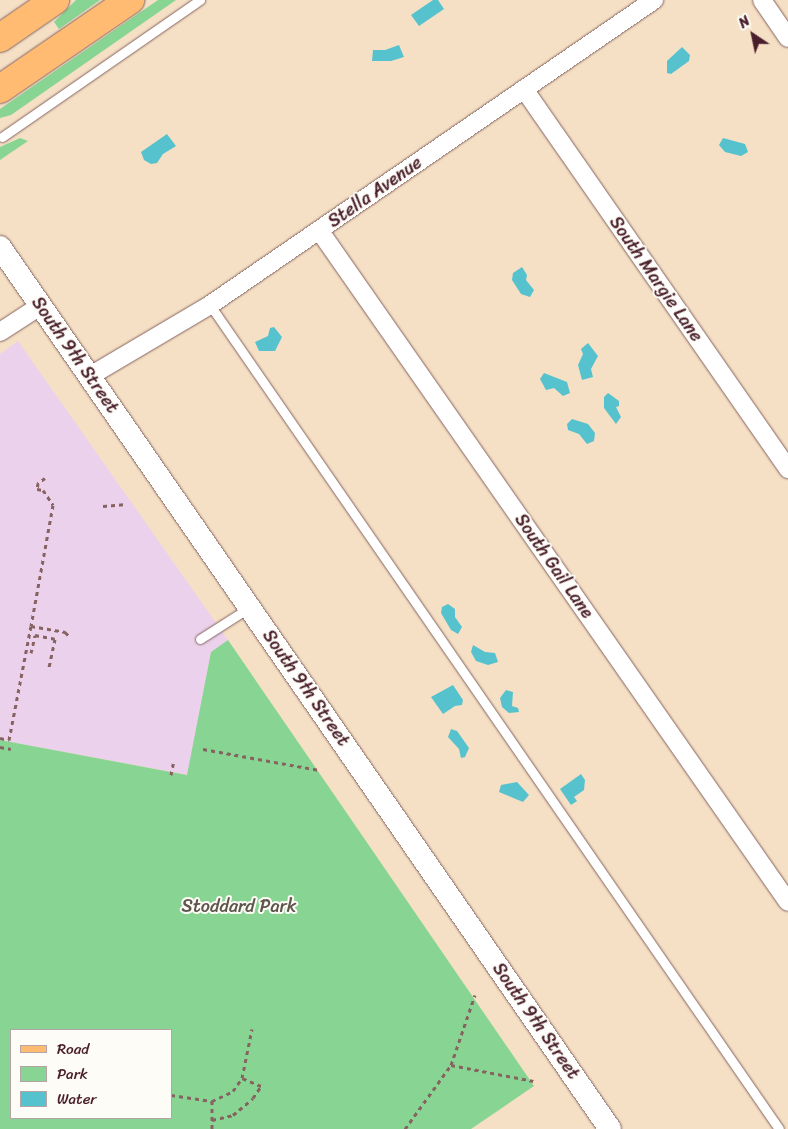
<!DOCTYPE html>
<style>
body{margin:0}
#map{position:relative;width:788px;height:1129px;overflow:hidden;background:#f5e0c5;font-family:Sriracha,sans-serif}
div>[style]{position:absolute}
.built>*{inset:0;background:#ebd1eb}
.green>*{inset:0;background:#88d593}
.water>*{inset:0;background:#55c2cd}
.path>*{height:3px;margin-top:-1.5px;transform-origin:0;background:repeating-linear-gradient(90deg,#866361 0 4px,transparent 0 8px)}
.roads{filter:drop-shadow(0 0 1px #866361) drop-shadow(0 0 1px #866361)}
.service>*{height:9px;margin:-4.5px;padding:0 4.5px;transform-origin:4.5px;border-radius:4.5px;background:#fff}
.minor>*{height:18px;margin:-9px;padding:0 9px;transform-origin:9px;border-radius:9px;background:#fff}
.tertiary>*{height:22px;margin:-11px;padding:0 11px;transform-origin:11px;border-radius:11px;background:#fff}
.primary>*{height:28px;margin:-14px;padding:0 14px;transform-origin:14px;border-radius:14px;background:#febb71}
span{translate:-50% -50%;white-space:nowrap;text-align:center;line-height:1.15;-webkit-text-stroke:4px #fdfcf7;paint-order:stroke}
.street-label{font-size:18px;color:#4a1f2b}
.park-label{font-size:18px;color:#5d564a}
.legend{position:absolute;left:10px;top:1029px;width:162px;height:90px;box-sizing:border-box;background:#fdfcf7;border:1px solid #b5a4a5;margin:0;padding:6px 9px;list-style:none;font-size:15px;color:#4a1f2b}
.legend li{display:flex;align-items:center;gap:10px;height:25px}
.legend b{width:25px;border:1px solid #b5a4a5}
.north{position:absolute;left:728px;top:10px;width:50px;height:50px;-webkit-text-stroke:4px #fdfcf7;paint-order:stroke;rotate:326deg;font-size:14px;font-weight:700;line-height:20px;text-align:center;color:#4a1f2b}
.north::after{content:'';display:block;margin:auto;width:18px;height:22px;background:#4a1f2b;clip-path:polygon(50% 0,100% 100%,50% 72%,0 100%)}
</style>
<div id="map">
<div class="built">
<i style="clip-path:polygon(18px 341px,228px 640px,211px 652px,188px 775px,0 740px,0 354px)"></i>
</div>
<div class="green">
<i style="clip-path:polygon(76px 0,100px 0,59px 29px,54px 22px)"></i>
<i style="clip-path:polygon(158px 0,176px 0,11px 115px,0 118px,0 109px)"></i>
<i style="clip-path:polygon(20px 138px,28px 141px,0 160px,0 147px)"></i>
<i style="clip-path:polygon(evenodd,228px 640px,534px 1086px,471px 1129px,0 1129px,0 740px,187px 775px,211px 652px,228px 640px,11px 1030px,171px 1030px,171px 1118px,11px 1118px,11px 1030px)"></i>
</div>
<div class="water">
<i style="clip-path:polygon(433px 0,438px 0,444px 9px,419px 26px,411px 15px)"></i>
<i style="clip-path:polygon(399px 45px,404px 57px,391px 61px,372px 61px,373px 50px,385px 50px)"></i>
<i style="clip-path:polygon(682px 47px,690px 55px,689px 61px,671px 74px,667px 73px,667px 61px)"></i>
<i style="clip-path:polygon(167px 134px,176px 146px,163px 154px,157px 163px,151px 164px,144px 160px,141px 152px)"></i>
<i style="clip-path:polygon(723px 138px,745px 144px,748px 152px,741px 156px,725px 152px,719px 145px)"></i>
<i style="clip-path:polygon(522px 267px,527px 275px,526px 280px,534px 290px,530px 297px,521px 294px,512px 280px,513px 273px)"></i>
<i style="clip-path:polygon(274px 327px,282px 337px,275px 351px,259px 351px,255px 342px,268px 336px,270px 328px)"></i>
<i style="clip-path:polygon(588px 343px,598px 356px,591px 369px,593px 377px,582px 380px,578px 365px,583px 354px,581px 349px)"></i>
<i style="clip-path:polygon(544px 373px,567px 382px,570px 393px,563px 396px,554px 388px,546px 390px,540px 379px)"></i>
<i style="clip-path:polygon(608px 393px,619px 401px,619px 406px,616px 407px,621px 417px,616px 424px,604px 408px,604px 397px)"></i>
<i style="clip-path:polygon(572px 419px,588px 424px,595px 433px,594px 441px,587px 444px,579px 434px,568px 430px,567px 424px)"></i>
<i style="clip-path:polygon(448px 604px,455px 609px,455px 617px,462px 627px,458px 634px,451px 630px,441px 613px,442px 607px)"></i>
<i style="clip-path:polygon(473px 645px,485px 652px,495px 653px,498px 662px,488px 665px,476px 661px,471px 652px)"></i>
<i style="clip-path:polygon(453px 685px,463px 700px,462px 705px,455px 706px,443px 714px,431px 697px)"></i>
<i style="clip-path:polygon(506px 690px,513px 692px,512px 706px,518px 708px,519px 712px,509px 713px,502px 707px,500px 698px)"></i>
<i style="clip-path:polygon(451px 729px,457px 731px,469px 748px,465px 757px,461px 758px,459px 749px,448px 737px)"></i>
<i style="clip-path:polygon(581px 774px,585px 780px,584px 790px,574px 797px,577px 801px,571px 805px,560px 789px)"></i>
<i style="clip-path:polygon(517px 782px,529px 795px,523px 802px,499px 792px,501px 785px)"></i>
</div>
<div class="path">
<i style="left:45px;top:478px;width:9px;rotate:144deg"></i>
<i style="left:38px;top:483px;width:6px;rotate:99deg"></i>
<i style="left:37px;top:489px;width:6px;rotate:9deg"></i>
<i style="left:43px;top:490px;width:18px;rotate:56deg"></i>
<i style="left:53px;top:505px;width:123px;rotate:100.3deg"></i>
<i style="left:31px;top:626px;width:35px;rotate:10deg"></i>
<i style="left:65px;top:632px;width:7px;rotate:45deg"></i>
<i style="left:103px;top:506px;width:21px;rotate:-5deg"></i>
<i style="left:31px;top:653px;width:18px;rotate:-77deg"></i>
<i style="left:35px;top:635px;width:20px;rotate:11deg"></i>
<i style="left:55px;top:639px;width:29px;rotate:102deg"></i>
<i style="left:0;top:738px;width:9px;rotate:13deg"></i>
<i style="left:9px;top:740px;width:116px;rotate:-79.1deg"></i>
<i style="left:0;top:747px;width:11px;rotate:10deg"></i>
<i style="left:203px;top:749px;width:118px;rotate:10.3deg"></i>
<i style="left:171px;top:775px;width:15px;rotate:-79deg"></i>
<i style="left:451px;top:1065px;width:84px;rotate:11deg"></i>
<i style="left:171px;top:1095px;width:41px;rotate:8.3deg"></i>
<i style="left:212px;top:1101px;width:23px;rotate:-25deg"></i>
<i style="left:233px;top:1091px;width:16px;rotate:-55deg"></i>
<i style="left:242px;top:1078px;width:50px;rotate:-78.5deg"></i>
<i style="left:212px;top:1101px;width:28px;rotate:90deg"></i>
<i style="left:212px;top:1120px;width:22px;rotate:-13deg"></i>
<i style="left:233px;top:1115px;width:26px;rotate:-40deg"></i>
<i style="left:253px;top:1098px;width:14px;rotate:-56deg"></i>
<i style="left:261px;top:1086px;width:21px;rotate:-157deg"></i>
<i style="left:405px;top:1129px;width:79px;rotate:-54.3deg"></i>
<i style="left:451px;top:1065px;width:74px;rotate:-71.1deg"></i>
</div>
<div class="roads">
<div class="service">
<i style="left:2px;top:137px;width:241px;rotate:-34.7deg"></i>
<i style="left:210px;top:305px;width:1001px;rotate:55.37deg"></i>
<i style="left:200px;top:639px;width:59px;rotate:-32.6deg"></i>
</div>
<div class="minor">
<i style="left:762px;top:0;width:46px;rotate:55.6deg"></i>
<i style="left:524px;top:89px;width:463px;rotate:55.2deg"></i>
<i style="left:319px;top:230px;width:819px;rotate:55.09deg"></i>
<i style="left:0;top:332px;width:48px;rotate:-33deg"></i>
<i style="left:90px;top:376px;width:139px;rotate:-30.6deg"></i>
<i style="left:210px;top:305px;width:539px;rotate:-34.49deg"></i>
</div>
<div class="tertiary">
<i style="left:0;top:247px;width:1072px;rotate:55.33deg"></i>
</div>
<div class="primary">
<i style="left:0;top:38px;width:67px;rotate:-34.6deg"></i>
<i style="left:0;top:89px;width:158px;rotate:-34.4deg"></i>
</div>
</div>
<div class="street-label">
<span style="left:375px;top:192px;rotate:-35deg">Stella Avenue</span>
<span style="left:656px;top:279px;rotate:55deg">South Margie Lane</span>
<span style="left:75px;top:355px;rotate:55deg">South 9th Street</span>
<span style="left:554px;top:566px;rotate:55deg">South Gail Lane</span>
<span style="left:306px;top:688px;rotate:55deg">South 9th Street</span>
<span style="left:536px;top:1021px;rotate:55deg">South 9th Street</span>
</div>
<div class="park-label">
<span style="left:239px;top:906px">Stoddard Park</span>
</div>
<ul class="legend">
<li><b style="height:6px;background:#febb71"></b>Road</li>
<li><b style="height:14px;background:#88d593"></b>Park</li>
<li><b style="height:14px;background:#55c2cd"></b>Water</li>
</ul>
<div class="north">N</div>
</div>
